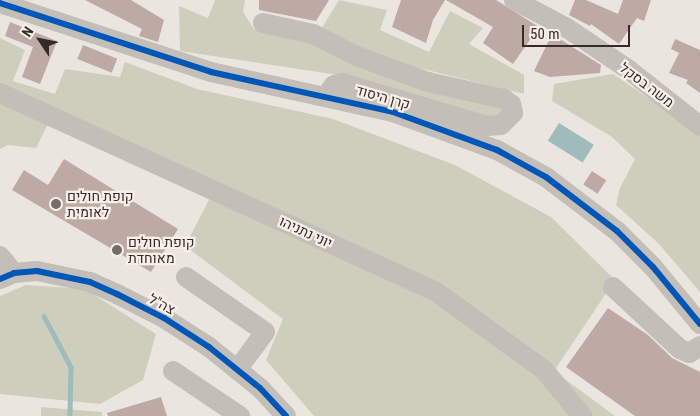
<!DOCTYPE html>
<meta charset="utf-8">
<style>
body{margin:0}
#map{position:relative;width:700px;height:416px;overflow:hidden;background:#ebe5e0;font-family:"Roboto Condensed",Heebo,sans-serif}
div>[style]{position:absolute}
.green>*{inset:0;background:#cdcfbc}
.water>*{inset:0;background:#9fbbba;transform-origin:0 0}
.stream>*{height:4.5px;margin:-2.25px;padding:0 2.25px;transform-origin:2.25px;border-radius:2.25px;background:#9fbbba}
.building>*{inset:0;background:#bdaaa4;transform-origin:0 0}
.minor>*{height:20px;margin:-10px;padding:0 10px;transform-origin:10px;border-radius:10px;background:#c4beb9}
.cycleway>*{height:6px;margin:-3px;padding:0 3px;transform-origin:3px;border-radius:3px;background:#0057b8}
.dots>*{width:14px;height:14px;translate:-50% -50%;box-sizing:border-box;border:2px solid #f7efe8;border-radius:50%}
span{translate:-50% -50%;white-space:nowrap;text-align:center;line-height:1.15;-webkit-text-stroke:4.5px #f7efe8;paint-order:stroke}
.street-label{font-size:14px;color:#342b28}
.poi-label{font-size:14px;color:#342b28}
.left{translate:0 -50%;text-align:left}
.north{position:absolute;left:15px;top:15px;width:50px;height:50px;-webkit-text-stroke:4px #f7efe8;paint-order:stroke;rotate:304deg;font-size:14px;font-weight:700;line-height:20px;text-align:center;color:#342b28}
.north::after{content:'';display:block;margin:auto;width:18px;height:22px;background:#342b28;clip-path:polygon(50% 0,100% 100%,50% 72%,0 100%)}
.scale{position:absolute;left:522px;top:25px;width:108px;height:22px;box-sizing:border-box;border:2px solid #342b28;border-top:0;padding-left:6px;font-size:15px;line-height:18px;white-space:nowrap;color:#342b28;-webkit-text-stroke:4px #f7efe8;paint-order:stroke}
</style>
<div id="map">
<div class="green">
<i style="clip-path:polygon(215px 0,245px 0,243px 12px,254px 29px,312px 41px,505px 109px,495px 119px,338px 75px,180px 51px,179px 6px,208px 18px)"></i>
<i style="clip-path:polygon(339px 0,387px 10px,380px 30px,429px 52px,450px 11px,483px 28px,469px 44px,524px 75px,524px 94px,362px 54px,321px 29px)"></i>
<i style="clip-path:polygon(0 38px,25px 50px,13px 81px,55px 94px,65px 69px,120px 77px,125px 62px,197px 89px,333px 119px,455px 165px,551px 217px,615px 280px,554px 371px,615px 416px,314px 416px,266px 360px,283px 319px,185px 246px,210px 198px,52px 116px,36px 148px,8px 145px,0 149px)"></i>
<i style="clip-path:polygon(613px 74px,700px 133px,700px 292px,659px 244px,616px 205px,620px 188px,635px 159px,612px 137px,552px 101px,554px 84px)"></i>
<i style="clip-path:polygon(26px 285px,85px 289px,156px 334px,143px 380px,100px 404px,0 394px,0 296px)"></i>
<i style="clip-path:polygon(41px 407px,102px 412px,102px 416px,41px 416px)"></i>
</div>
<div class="water">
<i style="left:559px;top:123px;width:41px;height:21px;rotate:32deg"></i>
</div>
<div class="stream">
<i style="left:44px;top:316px;width:58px;rotate:62.1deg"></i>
<i style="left:71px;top:367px;width:49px;rotate:91.2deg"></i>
</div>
<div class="building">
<i style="clip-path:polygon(85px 0,131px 0,164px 20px,158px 42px,139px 36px,142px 29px)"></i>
<i style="clip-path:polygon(259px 0,329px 0,316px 21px,259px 10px)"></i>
<i style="clip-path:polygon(401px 0,445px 0,433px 20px,426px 43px,392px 27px)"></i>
<i style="clip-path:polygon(446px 0,496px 0,539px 27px,513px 64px,483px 43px,493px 27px)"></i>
<i style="clip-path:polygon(575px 0,586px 0,618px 14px,623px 0,651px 0,644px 21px,637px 18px,619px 44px,591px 24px,590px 26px,569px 15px)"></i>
<i style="clip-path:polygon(10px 22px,57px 41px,40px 84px,22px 77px,33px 47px,5px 36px)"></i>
<i style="clip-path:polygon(552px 34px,601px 65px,600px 73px,550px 77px,534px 71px)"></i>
<i style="clip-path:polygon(675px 39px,700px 50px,700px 93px,686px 83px,688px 80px,669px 73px,679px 53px,671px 49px)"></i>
<i style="left:83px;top:45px;width:37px;height:15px;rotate:22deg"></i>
<i style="clip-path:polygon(64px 159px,178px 229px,151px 272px,12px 190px,24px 170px,48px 185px)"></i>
<i style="left:592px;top:171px;width:17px;height:16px;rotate:33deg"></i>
<i style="clip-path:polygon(608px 308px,648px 335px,672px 358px,700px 372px,700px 416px,635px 416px,566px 367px)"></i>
<i style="clip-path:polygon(161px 397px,167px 416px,108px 416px,107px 413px)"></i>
</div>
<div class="minor">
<i style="left:514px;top:0;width:60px;rotate:27.8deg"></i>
<i style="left:567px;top:28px;width:75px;rotate:34.1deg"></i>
<i style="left:629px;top:70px;width:90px;rotate:38.3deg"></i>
<i style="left:0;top:3px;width:222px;rotate:18.1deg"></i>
<i style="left:211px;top:72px;width:186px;rotate:12.4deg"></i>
<i style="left:393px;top:112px;width:111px;rotate:20.1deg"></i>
<i style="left:497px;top:150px;width:56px;rotate:28.9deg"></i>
<i style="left:546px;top:177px;width:89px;rotate:37.3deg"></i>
<i style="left:617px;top:231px;width:51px;rotate:45deg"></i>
<i style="left:653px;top:267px;width:74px;rotate:50.5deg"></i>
<i style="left:263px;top:23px;width:51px;rotate:12.4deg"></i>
<i style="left:313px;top:34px;width:51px;rotate:26.6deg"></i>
<i style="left:359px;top:57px;width:73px;rotate:19.9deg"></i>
<i style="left:428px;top:82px;width:78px;rotate:12.6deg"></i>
<i style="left:504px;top:99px;width:9px;rotate:36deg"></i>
<i style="left:511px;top:104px;width:9px;rotate:77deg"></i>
<i style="left:513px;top:113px;width:17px;rotate:135deg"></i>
<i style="left:501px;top:125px;width:13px;rotate:176deg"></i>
<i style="left:488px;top:126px;width:152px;rotate:-163.6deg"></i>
<i style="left:342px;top:83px;width:8px;rotate:166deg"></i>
<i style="left:334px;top:85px;width:12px;rotate:125deg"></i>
<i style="left:0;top:93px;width:478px;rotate:24.5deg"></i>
<i style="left:435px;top:291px;width:135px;rotate:35.9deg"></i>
<i style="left:544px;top:370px;width:60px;rotate:50.4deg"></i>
<i style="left:0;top:256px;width:22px;rotate:51deg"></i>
<i style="left:186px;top:277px;width:96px;rotate:34.8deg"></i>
<i style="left:265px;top:332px;width:47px;rotate:126.4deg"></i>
<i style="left:0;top:279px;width:15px;rotate:-23deg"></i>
<i style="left:14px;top:273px;width:23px;rotate:-5deg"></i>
<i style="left:37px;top:271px;width:54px;rotate:11.7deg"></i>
<i style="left:90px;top:282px;width:30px;rotate:24deg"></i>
<i style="left:117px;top:294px;width:53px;rotate:27.1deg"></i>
<i style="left:164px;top:318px;width:54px;rotate:32.8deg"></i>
<i style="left:209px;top:347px;width:65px;rotate:38.8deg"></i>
<i style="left:260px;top:388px;width:38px;rotate:47deg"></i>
<i style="left:613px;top:287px;width:91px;rotate:42.8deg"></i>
<i style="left:680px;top:349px;width:10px;rotate:24deg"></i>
<i style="left:689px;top:353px;width:13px;rotate:-32deg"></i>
<i style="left:173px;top:371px;width:81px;rotate:33.9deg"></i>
</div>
<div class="cycleway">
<i style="left:0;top:3px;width:222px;rotate:18.1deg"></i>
<i style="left:211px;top:72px;width:186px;rotate:12.4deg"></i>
<i style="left:393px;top:112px;width:111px;rotate:20.1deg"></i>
<i style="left:497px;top:150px;width:56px;rotate:28.9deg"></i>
<i style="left:546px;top:177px;width:89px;rotate:37.3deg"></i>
<i style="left:617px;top:231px;width:51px;rotate:45deg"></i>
<i style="left:653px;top:267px;width:74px;rotate:50.5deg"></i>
<i style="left:0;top:279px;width:15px;rotate:-23deg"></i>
<i style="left:14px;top:273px;width:23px;rotate:-5deg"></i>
<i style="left:37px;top:271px;width:54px;rotate:11.7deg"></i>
<i style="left:90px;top:282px;width:30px;rotate:24deg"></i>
<i style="left:117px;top:294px;width:53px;rotate:27.1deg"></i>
<i style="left:164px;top:318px;width:54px;rotate:32.8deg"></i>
<i style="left:209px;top:347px;width:65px;rotate:38.8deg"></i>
<i style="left:260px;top:388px;width:38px;rotate:47deg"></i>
</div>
<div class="dots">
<i style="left:56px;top:204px;background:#746c68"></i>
<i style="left:117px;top:250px;background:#746c68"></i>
</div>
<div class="street-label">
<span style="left:647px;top:85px;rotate:37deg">משה בסקל</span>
<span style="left:383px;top:97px;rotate:16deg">קרן היסוד</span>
<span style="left:306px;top:232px;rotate:25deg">יוני נתניהו</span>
<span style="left:162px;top:304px;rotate:29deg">צה"ל</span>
</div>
<div class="poi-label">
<span class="left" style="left:67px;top:204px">קופת חולים<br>לאומית</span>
<span class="left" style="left:128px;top:250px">קופת חולים<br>מאוחדת</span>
</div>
<div class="north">N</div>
<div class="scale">50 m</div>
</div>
